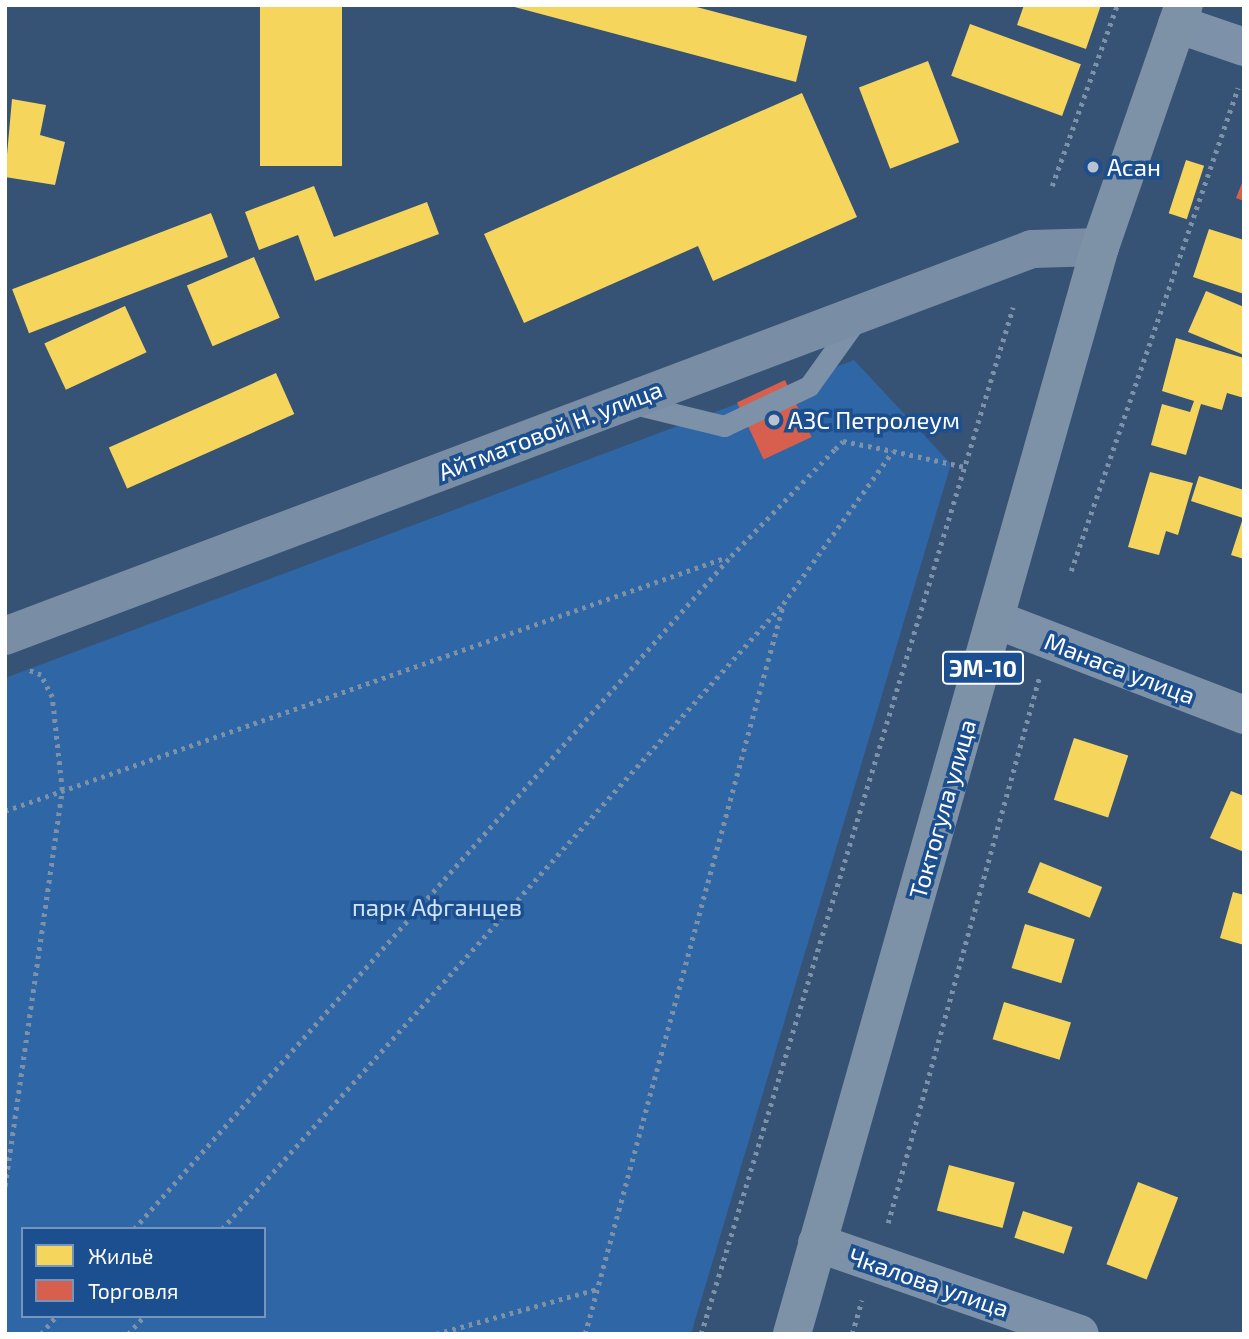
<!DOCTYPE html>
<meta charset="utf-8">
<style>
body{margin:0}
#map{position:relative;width:1249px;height:1339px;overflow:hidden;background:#365274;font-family:"Exo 2",sans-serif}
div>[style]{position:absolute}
.green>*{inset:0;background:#2f66a5}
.homes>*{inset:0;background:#f6d55c;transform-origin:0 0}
.shops>*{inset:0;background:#d6604d;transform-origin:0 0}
.path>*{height:4.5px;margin-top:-2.25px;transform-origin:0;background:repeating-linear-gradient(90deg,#7d92a8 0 3.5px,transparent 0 8.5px)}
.lane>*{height:21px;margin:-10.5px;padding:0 10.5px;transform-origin:10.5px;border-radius:10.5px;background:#7d92a8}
.street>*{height:38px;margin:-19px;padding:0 19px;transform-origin:19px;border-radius:19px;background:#7d92a8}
.secondary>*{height:38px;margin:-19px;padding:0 19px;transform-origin:19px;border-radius:19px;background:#798da4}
.highway>*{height:38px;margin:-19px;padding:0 19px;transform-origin:19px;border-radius:19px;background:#7e92a7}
.dots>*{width:19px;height:19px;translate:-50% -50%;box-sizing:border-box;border:4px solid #1b4f8f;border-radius:50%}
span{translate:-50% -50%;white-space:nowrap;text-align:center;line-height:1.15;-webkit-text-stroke:7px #1b4f8f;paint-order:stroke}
.shield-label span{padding:2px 5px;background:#1b4f8f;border:2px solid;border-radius:5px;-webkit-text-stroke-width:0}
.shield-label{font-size:23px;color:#fff;font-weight:700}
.poi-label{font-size:24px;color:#fff}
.left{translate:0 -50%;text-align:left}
.street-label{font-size:24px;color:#fff}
.park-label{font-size:24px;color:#cfe3fa}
.frame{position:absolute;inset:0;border:7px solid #fff;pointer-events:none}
.legend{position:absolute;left:21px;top:1227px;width:245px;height:91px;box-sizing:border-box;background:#1b4f8f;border:2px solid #7695bc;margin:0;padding:9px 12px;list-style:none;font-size:21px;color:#fff}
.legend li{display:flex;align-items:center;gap:14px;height:35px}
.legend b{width:35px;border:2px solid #7695bc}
</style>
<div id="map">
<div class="green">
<i style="clip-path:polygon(evenodd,854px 360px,951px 464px,691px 1334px,5px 1334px,5px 678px,854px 360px,23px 1229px,264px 1229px,264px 1316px,23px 1316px,23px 1229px)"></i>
</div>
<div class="homes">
<i style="left:260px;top:5px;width:82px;height:161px"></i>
<i style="clip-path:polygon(507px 5px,689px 5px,807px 36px,796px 82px)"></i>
<i style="clip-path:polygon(1024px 5px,1101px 5px,1086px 49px,1017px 25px)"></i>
<i style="left:970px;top:24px;width:118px;height:55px;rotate:20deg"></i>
<i style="left:928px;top:61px;width:87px;height:74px;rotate:69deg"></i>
<i style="clip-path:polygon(802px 93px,857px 217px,713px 281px,698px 246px,524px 323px,484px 234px)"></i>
<i style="clip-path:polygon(12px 99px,46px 105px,40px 135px,65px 142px,55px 185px,5px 177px)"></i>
<i style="left:1186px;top:160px;width:19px;height:56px;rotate:18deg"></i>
<i style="clip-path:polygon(314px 186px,334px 237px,427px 202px,439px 234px,315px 281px,298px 235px,259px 250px,245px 212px)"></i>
<i style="left:211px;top:213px;width:47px;height:213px;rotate:69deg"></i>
<i style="clip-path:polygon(1209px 229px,1244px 240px,1244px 294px,1193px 277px)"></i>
<i style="left:254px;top:257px;width:66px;height:73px;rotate:67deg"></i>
<i style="clip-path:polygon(1206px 291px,1244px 307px,1244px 355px,1188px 332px)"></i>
<i style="left:125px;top:306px;width:51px;height:89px;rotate:65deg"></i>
<i style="clip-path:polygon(1176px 338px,1244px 358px,1244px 398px,1227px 393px,1222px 410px,1201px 404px,1186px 455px,1151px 445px,1162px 404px,1190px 412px,1194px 401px,1162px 391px)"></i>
<i style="left:276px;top:373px;width:45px;height:183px;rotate:66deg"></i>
<i style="clip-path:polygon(1150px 472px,1193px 483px,1178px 535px,1166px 531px,1159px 555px,1128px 547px)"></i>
<i style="clip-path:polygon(1199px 476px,1244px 490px,1244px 559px,1231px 555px,1243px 518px,1191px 501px)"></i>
<i style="left:1074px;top:738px;width:57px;height:65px;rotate:18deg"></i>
<i style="clip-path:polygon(1231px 791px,1244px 796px,1244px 852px,1210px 838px)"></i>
<i style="left:1040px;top:862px;width:67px;height:33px;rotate:22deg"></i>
<i style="clip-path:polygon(1233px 892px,1244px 895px,1244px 945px,1220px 938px)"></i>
<i style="left:1025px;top:924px;width:52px;height:46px;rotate:17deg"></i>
<i style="left:1004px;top:1002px;width:70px;height:39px;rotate:17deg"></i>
<i style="left:949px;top:1165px;width:68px;height:47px;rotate:15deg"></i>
<i style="left:1138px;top:1182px;width:43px;height:88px;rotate:21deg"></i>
<i style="left:1023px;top:1211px;width:52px;height:28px;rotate:18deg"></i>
</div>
<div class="shops">
<i style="clip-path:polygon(1244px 178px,1244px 201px,1236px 198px)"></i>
<i style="left:785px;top:380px;width:63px;height:53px;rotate:65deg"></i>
</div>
<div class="path">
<i style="left:1052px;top:186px;width:192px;rotate:-70.2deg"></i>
<i style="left:1071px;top:571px;width:511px;rotate:-70.93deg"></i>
<i style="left:5px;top:811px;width:765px;rotate:-19.38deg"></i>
<i style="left:5px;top:1186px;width:400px;rotate:-81.8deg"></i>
<i style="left:62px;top:790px;width:94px;rotate:-96.1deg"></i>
<i style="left:52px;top:697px;width:25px;rotate:-117deg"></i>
<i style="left:41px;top:675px;width:14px;rotate:-159deg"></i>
<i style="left:888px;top:1223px;width:566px;rotate:-74.51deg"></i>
<i style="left:134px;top:1229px;width:900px;rotate:-48.42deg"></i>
<i style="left:731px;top:556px;width:149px;rotate:-45.8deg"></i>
<i style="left:835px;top:449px;width:11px;rotate:-45deg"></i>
<i style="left:843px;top:441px;width:51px;rotate:11.3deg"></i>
<i style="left:222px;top:1229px;width:840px;rotate:-48.09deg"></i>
<i style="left:783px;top:604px;width:188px;rotate:-54.3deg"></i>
<i style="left:893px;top:451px;width:74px;rotate:12.5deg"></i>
<i style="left:41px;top:1334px;width:23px;rotate:-50deg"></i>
<i style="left:128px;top:1334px;width:24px;rotate:-48deg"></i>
<i style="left:436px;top:1334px;width:167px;rotate:-15.6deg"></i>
<i style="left:585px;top:1334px;width:755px;rotate:-74.8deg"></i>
<i style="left:701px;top:1334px;width:1073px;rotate:-73.1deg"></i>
<i style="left:852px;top:1334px;width:35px;rotate:-74deg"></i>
</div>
<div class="lane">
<i style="left:630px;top:403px;width:97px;rotate:13.7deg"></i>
<i style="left:724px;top:426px;width:94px;rotate:-25.2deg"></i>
<i style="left:809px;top:386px;width:82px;rotate:-54.4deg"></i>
</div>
<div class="street">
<i style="left:1177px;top:24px;width:71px;rotate:18.9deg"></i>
<i style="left:997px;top:620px;width:265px;rotate:21deg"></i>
<i style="left:817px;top:1243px;width:278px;rotate:19.1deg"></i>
</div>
<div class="secondary">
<i style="left:5px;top:636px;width:1097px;rotate:-20.65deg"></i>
<i style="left:1032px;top:249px;width:68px;rotate:-1.7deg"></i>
</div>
<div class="highway">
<i style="left:792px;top:1334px;width:1130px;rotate:-74.18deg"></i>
<i style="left:1100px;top:247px;width:256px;rotate:-70.9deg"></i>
</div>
<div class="dots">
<i style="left:1093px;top:167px;background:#b9c2ce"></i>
<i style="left:774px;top:420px;background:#b9c2ce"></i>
</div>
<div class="shield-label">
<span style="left:983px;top:668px">ЭМ-10</span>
</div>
<div class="poi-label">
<span class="left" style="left:1107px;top:167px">Асан</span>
<span class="left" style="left:788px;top:420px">АЗС Петролеум</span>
</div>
<div class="street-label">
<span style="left:550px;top:430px;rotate:-21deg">Айтматовой Н. улица</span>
<span style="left:1120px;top:668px;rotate:21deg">Манаса улица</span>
<span style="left:942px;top:809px;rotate:-74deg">Токтогула улица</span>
<span style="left:929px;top:1282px;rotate:19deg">Чкалова улица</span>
</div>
<div class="park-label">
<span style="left:437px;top:907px">парк Афганцев</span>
</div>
<div class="frame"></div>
<ul class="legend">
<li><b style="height:19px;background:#f6d55c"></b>Жильё</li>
<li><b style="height:19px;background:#d6604d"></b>Торговля</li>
</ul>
</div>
